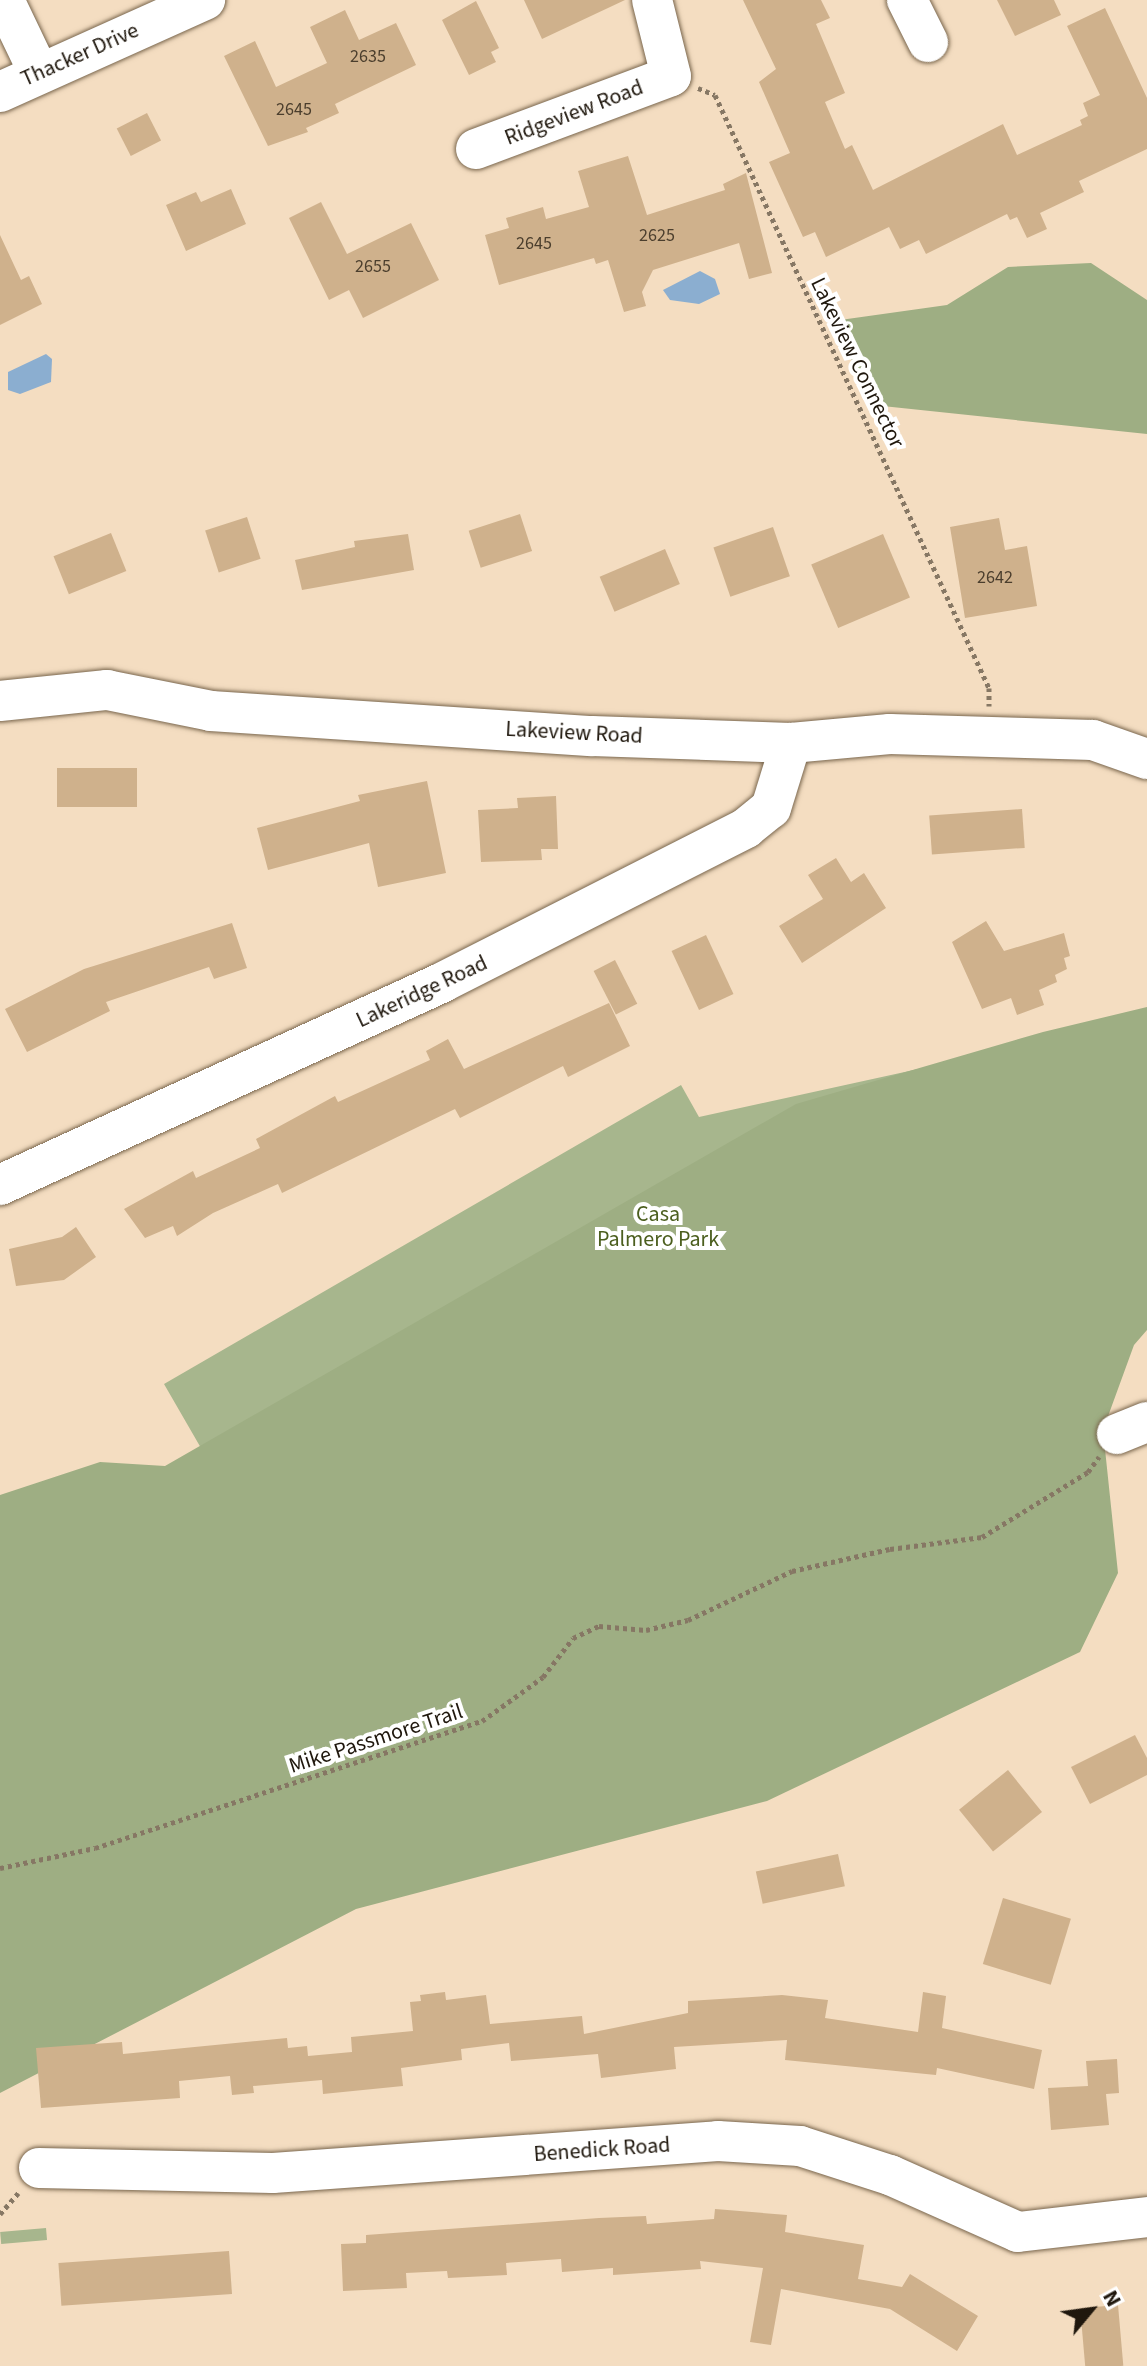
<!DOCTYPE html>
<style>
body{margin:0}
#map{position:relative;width:1147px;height:2366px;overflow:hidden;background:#f4ddc1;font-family:"Source Sans 3",sans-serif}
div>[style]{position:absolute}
.green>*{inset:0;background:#a7b68d;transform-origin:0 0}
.forest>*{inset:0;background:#9eae83}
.water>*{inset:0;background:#8baed0}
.building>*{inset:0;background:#cfb18c;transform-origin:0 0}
.path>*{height:5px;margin-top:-2.5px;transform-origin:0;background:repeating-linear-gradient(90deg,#867764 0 4px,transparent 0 8px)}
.roads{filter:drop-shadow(0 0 2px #79664d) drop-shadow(0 0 2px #79664d)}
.minor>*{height:40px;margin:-20px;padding:0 20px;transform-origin:20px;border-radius:20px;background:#fff}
span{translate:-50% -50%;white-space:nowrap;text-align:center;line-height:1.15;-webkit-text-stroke:8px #fff;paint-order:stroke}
.number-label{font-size:18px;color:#4b3e2d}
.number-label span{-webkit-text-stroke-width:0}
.street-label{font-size:22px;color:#1f170d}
.park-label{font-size:22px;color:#4c5f1f}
.north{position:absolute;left:1051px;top:2270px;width:80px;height:80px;-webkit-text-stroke:6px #fff;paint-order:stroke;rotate:61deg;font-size:22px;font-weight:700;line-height:32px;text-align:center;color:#1f170d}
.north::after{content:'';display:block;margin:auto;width:28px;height:36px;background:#1f170d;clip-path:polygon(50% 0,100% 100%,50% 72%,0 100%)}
</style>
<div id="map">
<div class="green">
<i style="clip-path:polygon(1005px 1050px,272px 1571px,164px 1384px,681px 1085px,699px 1117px)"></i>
<i style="left:46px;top:2228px;width:12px;height:46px;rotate:85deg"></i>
</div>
<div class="forest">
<i style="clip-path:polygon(1091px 263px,1147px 300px,1147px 434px,873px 405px,833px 321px,947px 305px,1008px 267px)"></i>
<i style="clip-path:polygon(1147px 1007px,1147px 1330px,1134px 1345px,1103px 1430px,1118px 1573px,1080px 1652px,767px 1801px,356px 1909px,0 2093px,0 1495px,100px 1462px,165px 1466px,796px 1104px,1043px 1032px)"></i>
</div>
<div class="water">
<i style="clip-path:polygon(700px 271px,715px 279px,720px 294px,699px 304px,670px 300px,663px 290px)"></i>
<i style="clip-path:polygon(46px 354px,52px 359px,51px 382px,20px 394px,8px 390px,8px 372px)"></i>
</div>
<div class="building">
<i style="clip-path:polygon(524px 0,625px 0,542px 39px)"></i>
<i style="clip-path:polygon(743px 0,821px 0,830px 18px,816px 24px,845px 93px,825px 102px,845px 149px,852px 145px,873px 190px,1003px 124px,1017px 155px,1082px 125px,1080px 120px,1088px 116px,1083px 103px,1100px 95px,1067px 26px,1105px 8px,1147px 98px,1147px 149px,1079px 181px,1084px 192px,1040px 213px,1047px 229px,1027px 238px,1017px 217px,1010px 220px,1007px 214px,926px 254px,919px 240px,900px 249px,889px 227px,826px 257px,815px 232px,803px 237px,769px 162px,790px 153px,759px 82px,776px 69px)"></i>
<i style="clip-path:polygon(997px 0,1054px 0,1061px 15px,1015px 36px)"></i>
<i style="clip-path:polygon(476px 1px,499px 48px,491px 52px,496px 62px,469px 75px,442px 20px)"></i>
<i style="clip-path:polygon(345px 10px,359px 40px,396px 23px,416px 65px,335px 104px,339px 113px,306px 128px,308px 132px,268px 146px,224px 56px,255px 41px,276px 87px,327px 63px,310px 27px)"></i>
<i style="left:147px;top:113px;width:31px;height:34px;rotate:63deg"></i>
<i style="clip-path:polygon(628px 156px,647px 215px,725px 190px,723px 184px,746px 173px,772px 273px,749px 279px,739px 243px,653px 270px,642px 292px,646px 306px,624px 312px,608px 260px,596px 264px,594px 258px,499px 285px,485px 235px,509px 228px,506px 218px,543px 207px,546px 219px,589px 207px,578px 171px)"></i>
<i style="clip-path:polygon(231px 189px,246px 224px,186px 251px,166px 205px,196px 192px,201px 202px)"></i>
<i style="clip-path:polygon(321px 202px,347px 254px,411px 223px,439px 280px,363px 318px,349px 290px,329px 300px,289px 218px)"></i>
<i style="clip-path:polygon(0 235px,21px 280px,29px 276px,42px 304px,0 325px)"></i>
<i style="left:520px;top:514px;width:39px;height:54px;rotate:72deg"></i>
<i style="left:247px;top:517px;width:44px;height:44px;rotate:72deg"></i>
<i style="clip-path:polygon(999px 518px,1005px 550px,1027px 546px,1037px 606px,965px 618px,950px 527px)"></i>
<i style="left:773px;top:527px;width:52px;height:63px;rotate:71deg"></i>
<i style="left:111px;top:533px;width:41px;height:62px;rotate:68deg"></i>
<i style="clip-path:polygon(408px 534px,414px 570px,302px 590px,295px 560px,355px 547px,354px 541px)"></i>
<i style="left:883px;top:534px;width:69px;height:78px;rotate:67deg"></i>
<i style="left:665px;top:549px;width:38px;height:71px;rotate:67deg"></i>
<i style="left:57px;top:768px;width:80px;height:39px"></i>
<i style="clip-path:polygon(427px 781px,446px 873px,378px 887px,369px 843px,268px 870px,257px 828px,360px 801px,358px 795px)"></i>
<i style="clip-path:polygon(556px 796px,558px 849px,541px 849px,542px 860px,481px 862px,478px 810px,518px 808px,517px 798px)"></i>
<i style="left:1022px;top:809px;width:39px;height:93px;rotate:86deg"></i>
<i style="clip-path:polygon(836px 858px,851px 882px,864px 873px,886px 908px,802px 963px,779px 926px,823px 899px,808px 875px)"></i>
<i style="clip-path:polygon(986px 921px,1004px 951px,1064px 933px,1070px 956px,1064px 958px,1067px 969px,1055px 975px,1057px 982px,1039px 990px,1044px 1005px,1017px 1015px,1011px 998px,982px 1009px,952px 942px)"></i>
<i style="clip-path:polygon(232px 923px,247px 968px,214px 979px,209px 967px,106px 1002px,110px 1011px,27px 1052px,5px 1009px,84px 969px)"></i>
<i style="left:706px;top:935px;width:65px;height:38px;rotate:65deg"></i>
<i style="left:615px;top:960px;width:49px;height:24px;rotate:63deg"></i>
<i style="clip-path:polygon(609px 1003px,630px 1046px,568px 1077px,563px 1066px,460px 1118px,455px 1109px,282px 1193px,278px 1184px,213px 1213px,177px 1236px,173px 1226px,145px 1238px,124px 1209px,193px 1171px,196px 1178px,260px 1148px,256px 1139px,335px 1096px,338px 1102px,430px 1060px,426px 1051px,448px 1039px,464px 1069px)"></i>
<i style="clip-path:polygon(76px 1227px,96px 1257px,64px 1280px,16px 1286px,9px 1249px,62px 1237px)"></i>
<i style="clip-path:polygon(1135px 1735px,1147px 1758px,1147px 1775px,1090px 1804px,1071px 1767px)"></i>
<i style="left:1008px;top:1770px;width:54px;height:63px;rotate:51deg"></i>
<i style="left:838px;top:1854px;width:33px;height:84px;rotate:78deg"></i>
<i style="left:1003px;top:1898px;width:71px;height:69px;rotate:17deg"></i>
<i style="clip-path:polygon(445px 1992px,446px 2000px,486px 1995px,490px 2024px,582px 2016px,584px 2034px,688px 2013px,688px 2001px,782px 1995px,828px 2000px,825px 2018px,918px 2032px,923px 1992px,946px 1996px,942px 2028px,1042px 2050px,1034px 2089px,937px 2068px,936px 2075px,785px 2060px,787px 2040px,674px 2047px,676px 2069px,601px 2078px,598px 2054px,511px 2061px,509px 2043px,461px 2049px,462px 2060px,401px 2068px,403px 2086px,323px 2094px,322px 2080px,253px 2086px,254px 2093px,232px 2095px,230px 2076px,179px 2081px,180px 2098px,41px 2108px,36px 2048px,122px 2042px,123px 2054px,287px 2038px,288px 2048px,307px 2046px,308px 2056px,352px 2052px,351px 2037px,413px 2031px,410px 2002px,421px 2001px,420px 1995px)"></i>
<i style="clip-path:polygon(1117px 2059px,1119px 2093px,1106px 2094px,1109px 2125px,1051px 2130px,1048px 2088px,1088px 2086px,1086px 2061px)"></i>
<i style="clip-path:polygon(715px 2209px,787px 2215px,785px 2232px,864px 2245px,858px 2279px,902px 2287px,910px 2274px,978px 2316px,957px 2351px,890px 2309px,781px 2289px,771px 2345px,750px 2342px,763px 2268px,700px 2261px,701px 2269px,613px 2275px,613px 2268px,562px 2272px,561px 2259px,506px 2263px,507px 2275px,448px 2278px,447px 2271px,406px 2273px,407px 2288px,343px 2291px,341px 2244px,366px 2243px,366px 2235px,599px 2218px,646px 2216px,647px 2224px,714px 2219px)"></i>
<i style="left:229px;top:2251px;width:43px;height:171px;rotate:86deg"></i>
<i style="left:1118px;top:2305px;width:61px;height:38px;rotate:85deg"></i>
</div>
<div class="path">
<i style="left:698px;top:88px;width:18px;rotate:22deg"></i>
<i style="left:715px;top:95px;width:653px;rotate:65.2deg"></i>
<i style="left:989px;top:688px;width:18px;rotate:90deg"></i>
<i style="left:0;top:1868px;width:97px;rotate:-11.9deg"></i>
<i style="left:95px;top:1848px;width:407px;rotate:-18.2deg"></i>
<i style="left:482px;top:1721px;width:75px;rotate:-35.8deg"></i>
<i style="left:543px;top:1677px;width:49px;rotate:-52.4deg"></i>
<i style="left:573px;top:1638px;width:29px;rotate:-25deg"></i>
<i style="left:599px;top:1626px;width:47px;rotate:4.9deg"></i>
<i style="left:646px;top:1630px;width:43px;rotate:-13.4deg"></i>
<i style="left:688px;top:1620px;width:115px;rotate:-25.2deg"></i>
<i style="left:792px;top:1571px;width:100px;rotate:-12.7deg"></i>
<i style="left:890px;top:1549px;width:93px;rotate:-7.4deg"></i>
<i style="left:982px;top:1537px;width:124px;rotate:-31.5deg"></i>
<i style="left:1088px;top:1472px;width:19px;rotate:-54deg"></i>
<i style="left:0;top:2214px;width:28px;rotate:-49deg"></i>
</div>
<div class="roads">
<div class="minor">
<i style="left:4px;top:0;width:81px;rotate:64.4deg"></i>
<i style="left:907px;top:0;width:47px;rotate:63.4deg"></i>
<i style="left:0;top:92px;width:225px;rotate:-24.2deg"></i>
<i style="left:476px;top:149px;width:208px;rotate:-20.5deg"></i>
<i style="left:671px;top:76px;width:78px;rotate:-104deg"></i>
<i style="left:0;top:701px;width:108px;rotate:-5.9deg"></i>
<i style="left:107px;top:690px;width:106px;rotate:11.4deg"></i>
<i style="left:211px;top:711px;width:382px;rotate:3.8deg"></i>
<i style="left:592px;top:736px;width:199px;rotate:2deg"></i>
<i style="left:791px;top:743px;width:99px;rotate:-5.2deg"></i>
<i style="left:890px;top:734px;width:203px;rotate:1.7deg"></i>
<i style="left:1093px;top:740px;width:57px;rotate:19.4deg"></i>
<i style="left:0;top:1185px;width:487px;rotate:-24.6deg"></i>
<i style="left:443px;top:982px;width:340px;rotate:-26.9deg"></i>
<i style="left:746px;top:828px;width:32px;rotate:-39deg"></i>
<i style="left:771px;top:808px;width:68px;rotate:-72.9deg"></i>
<i style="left:1117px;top:1434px;width:32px;rotate:-22deg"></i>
<i style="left:39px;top:2168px;width:234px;rotate:1.2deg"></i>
<i style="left:273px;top:2173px;width:446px;rotate:-4.1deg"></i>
<i style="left:718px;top:2141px;width:82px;rotate:3.5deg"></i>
<i style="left:800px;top:2146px;width:95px;rotate:17.9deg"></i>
<i style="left:890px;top:2175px;width:140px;rotate:24deg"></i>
<i style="left:1018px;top:2232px;width:130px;rotate:-6.6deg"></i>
</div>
</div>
<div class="number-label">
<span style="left:368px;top:57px">2635</span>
<span style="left:294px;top:110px">2645</span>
<span style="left:657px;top:236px">2625</span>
<span style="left:534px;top:244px">2645</span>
<span style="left:373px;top:267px">2655</span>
<span style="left:995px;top:578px">2642</span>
</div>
<div class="street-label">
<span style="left:80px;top:55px;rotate:-24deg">Thacker Drive</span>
<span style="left:574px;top:113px;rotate:-21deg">Ridgeview Road</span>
<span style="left:857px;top:363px;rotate:64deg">Lakeview Connector</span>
<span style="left:574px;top:733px;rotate:3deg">Lakeview Road</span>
<span style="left:422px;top:992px;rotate:-25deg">Lakeridge Road</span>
<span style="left:376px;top:1739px;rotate:-18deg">Mike Passmore Trail</span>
<span style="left:602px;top:2150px;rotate:-4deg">Benedick Road</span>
</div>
<div class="park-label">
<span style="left:658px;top:1227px">Casa<br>Palmero Park</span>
</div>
<div class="north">N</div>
</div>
